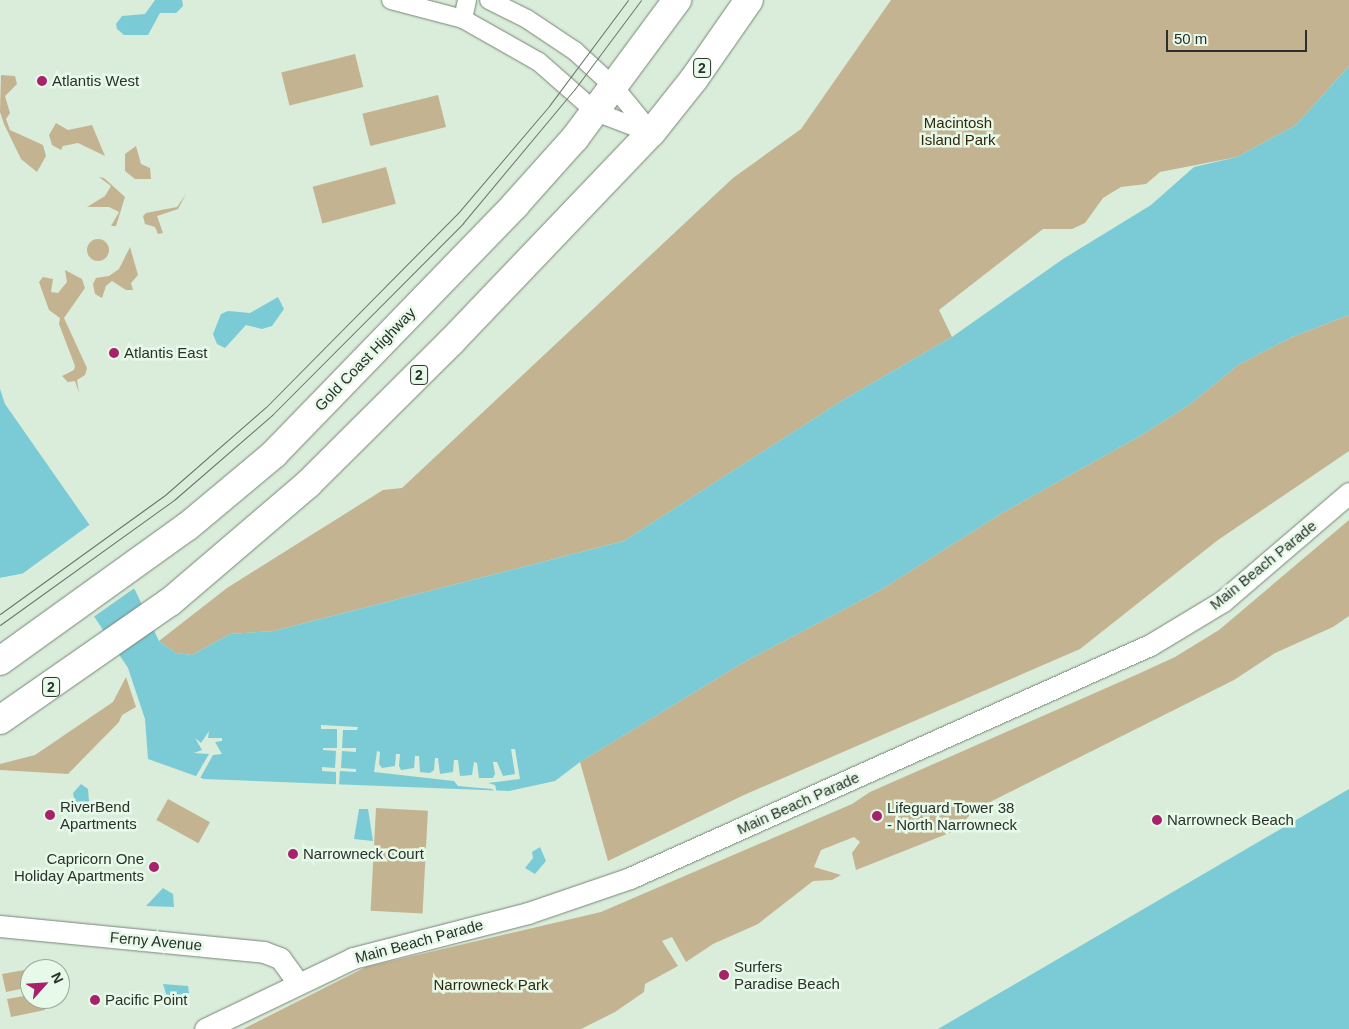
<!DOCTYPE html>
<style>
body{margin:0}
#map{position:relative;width:1349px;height:1029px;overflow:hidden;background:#daecda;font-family:Arial,sans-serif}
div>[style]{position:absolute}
.green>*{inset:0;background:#c4b391;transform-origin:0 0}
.round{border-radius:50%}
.water>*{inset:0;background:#7bcbd7}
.pier>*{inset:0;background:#daecda}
.roads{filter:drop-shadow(0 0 1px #758575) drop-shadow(0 0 1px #758575)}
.minor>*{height:18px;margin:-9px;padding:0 9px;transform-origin:9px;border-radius:9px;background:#fff}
.tertiary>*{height:21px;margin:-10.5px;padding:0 10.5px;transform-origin:10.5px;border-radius:10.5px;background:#fff}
.trunk>*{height:28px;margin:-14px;padding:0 14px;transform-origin:14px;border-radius:14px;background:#fff}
.tram>*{height:1px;margin:-0.5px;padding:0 0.5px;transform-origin:0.5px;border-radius:0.5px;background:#697469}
.dots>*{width:14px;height:14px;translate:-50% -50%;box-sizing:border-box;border:2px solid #e7f9e8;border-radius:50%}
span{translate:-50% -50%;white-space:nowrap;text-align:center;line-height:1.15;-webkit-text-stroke:5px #e7f9e8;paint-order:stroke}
.shield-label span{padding:1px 4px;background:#e7f9e8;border:1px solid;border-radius:4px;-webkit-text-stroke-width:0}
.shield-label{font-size:14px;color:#2a312a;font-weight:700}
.poi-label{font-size:15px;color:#2a312a}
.left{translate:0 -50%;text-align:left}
.right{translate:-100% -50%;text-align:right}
.park-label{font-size:15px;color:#34280d}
.street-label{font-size:15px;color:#2a312a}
.north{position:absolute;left:20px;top:959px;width:50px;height:50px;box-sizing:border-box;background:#e7f9e8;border:1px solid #9ba99c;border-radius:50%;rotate:64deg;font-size:14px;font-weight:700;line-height:20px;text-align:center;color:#2a312a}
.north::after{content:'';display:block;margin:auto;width:18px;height:22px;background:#a7216b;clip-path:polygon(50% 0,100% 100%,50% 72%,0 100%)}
.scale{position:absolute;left:1166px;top:30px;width:141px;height:22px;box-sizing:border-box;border:2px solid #2a312a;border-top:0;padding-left:6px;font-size:15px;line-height:18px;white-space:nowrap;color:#2a312a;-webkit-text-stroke:4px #e7f9e8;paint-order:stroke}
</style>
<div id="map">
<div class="green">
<i style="clip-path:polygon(891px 0,1349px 0,1349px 66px,1296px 125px,1237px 157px,1160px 172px,1146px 184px,1121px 187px,1103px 198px,1085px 223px,1072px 229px,1043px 229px,939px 310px,952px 337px,843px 400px,624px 541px,274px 631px,230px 634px,192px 655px,176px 653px,159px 641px,227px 588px,383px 490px,402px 488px,733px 178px,801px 129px)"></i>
<i style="left:355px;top:54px;width:34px;height:76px;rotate:76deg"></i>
<i style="clip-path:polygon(1px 75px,15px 76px,17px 84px,5px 96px,10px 113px,6px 119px,10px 130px,43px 145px,46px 156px,37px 172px,21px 159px,4px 124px,0 112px)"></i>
<i style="left:438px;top:95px;width:33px;height:78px;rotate:76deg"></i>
<i style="clip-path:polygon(56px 123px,68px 130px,92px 125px,105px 156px,78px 143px,63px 146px,61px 150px,52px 145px,49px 135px)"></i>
<i style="clip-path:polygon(136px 146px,141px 164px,150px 168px,151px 179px,135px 179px,125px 171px,125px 154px)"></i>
<i style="left:386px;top:167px;width:38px;height:76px;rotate:75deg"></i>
<i style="clip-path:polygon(99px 177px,104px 178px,125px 197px,116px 226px,111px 226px,119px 212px,109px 207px,87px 207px,105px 196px,111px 186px)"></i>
<i style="clip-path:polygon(186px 194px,178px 209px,157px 216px,163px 233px,158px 234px,155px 227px,145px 224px,143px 216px,146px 213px,177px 207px)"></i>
<i class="round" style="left:87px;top:239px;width:22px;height:22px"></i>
<i style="clip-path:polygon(130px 247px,138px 275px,131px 283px,133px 290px,126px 290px,112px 281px,106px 286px,102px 298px,95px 294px,93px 284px,96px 278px,109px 276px,119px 269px)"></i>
<i style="clip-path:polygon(65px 270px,82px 279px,85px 288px,64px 318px,87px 368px,85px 375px,77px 380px,79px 393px,75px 381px,68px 382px,62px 376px,74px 370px,75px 366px,59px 324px,60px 318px,49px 310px,39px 282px,43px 277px,53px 279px,51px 292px,58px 293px,67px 282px)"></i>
<i style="clip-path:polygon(1349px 315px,1349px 451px,1218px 540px,1080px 649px,744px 795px,608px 861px,580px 762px,744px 662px,879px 591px,1002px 513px,1140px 436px,1189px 405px,1238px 365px,1292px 337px)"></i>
<i style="clip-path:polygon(1349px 520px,1349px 616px,1333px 627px,1275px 653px,1234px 680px,974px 810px,957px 830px,856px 870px,852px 853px,860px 842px,854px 837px,821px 850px,814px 867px,841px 875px,832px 880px,813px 881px,758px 924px,713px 944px,686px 962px,672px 937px,662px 941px,678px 966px,645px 984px,644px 992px,615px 1012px,581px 1029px,243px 1029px,366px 967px,601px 912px,852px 804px,870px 792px,1138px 674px,1175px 657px,1219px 630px)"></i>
<i style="clip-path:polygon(126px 677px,136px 707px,122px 715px,119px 722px,68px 774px,0 770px,0 764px,35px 755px,113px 702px)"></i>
<i style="left:168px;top:799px;width:48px;height:24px;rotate:29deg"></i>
<i style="left:376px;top:808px;width:52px;height:103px;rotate:3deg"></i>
<i style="clip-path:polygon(36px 968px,30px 969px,30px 987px,6px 992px,2px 974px)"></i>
<i style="clip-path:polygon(30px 995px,30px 999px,42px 999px,45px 1010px,11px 1017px,7px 999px)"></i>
</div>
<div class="water">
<i style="clip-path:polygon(155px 0,182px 0,183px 6px,176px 13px,160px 13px,148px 35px,124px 35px,117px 29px,116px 24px,122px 16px,145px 14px)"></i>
<i style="clip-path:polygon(1349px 66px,1349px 315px,1292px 337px,1238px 365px,1189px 405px,1140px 436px,1002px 513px,879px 591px,744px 662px,580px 762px,555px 781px,509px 791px,204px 779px,148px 759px,145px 719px,128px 668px,61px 566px,0 578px,0 389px,5px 404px,135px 590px,159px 641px,176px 653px,192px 655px,230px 634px,274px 631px,624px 541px,843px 400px,952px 337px,1063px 259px,1151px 205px,1194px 167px,1237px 157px,1296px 125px)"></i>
<i style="clip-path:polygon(278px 297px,284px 309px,272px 326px,262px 329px,246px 325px,225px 348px,217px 344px,213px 334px,221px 314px,228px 311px,250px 313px)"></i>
<i style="clip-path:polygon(81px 784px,88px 789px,89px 801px,86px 811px,81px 813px,76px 809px,73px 793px)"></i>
<i style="clip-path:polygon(1349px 789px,1349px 1029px,938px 1029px)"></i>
<i style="clip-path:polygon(359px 809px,368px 809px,373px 841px,354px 839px)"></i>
<i style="clip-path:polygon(540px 847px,546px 861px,535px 874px,525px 868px,533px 858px,532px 852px)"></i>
<i style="clip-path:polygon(163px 888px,173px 894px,174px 907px,146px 906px)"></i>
<i style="clip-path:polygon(163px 984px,188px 986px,189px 993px,169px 1003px)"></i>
</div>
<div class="pier">
<i style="clip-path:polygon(92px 523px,136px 587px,92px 618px,60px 569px,0 581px,0 578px,22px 574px)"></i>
<i style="clip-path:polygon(321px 725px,358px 727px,357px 730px,343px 730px,342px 748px,356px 748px,356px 752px,342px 751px,341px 768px,356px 769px,356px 772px,340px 771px,339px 785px,336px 785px,336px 772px,322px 771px,322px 767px,335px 768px,336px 751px,323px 750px,323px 748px,337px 748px,337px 729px,321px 729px)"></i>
<i style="clip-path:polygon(209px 731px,208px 738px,222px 738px,222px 741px,215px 742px,222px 754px,213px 755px,199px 780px,195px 778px,209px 754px,194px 753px,202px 750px,195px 738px,201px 743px)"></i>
<i style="clip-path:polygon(511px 749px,515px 749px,520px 779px,488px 783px,495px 785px,497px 793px,492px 789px,458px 786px,454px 781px,374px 772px,377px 751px,380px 752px,379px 764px,382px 768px,395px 766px,396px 754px,400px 754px,399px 766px,401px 770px,414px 768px,415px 756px,419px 756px,420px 772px,430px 773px,434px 770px,435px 758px,438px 758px,440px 774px,453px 772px,454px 760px,458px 760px,460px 776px,472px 775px,474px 762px,477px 763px,479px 778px,493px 778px,495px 774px,493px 762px,497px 762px,503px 776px,515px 774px)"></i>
</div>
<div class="roads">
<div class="minor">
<i style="left:391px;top:0;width:74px;rotate:14.8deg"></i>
<i style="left:463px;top:19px;width:87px;rotate:29.5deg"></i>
<i style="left:539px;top:62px;width:76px;rotate:41.3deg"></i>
<i style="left:596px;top:112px;width:59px;rotate:20.9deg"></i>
<i style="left:489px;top:0;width:42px;rotate:26.6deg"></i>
<i style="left:527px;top:19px;width:58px;rotate:33.7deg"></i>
<i style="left:575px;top:51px;width:54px;rotate:42.8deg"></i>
<i style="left:615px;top:88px;width:57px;rotate:50.7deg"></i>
<i style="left:463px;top:19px;width:19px;rotate:-78deg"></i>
</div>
<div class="tertiary">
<i style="left:0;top:926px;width:265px;rotate:5.6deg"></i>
<i style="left:264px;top:952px;width:17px;rotate:21deg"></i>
<i style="left:280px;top:958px;width:31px;rotate:54deg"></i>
<i style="left:205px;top:1029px;width:164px;rotate:-25.6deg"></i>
<i style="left:353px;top:958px;width:181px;rotate:-14.4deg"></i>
<i style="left:528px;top:913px;width:108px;rotate:-18.9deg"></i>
<i style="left:630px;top:878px;width:570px;rotate:-24.14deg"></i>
<i style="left:1150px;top:645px;width:85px;rotate:-31.1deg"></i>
<i style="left:1223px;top:601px;width:166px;rotate:-40.6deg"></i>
</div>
<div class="trunk">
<i style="left:0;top:661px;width:231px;rotate:-35.7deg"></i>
<i style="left:188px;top:526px;width:112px;rotate:-39.9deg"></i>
<i style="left:274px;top:454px;width:347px;rotate:-45.9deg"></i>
<i style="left:515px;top:205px;width:90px;rotate:-48.2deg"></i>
<i style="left:575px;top:138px;width:172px;rotate:-53.5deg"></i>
<i style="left:0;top:720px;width:207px;rotate:-34.8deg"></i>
<i style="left:170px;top:602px;width:182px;rotate:-40.5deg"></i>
<i style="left:308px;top:484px;width:202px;rotate:-44.8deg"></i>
<i style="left:451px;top:342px;width:289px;rotate:-46.3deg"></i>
<i style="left:651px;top:133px;width:69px;rotate:-51.5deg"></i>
<i style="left:694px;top:79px;width:96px;rotate:-55.2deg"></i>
</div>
</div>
<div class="tram">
<i style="left:0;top:614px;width:203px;rotate:-35.8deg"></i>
<i style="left:165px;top:495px;width:134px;rotate:-41.1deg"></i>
<i style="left:266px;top:407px;width:273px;rotate:-45.3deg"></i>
<i style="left:458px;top:213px;width:140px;rotate:-49.6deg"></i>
<i style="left:549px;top:106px;width:132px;rotate:-53.3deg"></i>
<i style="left:0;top:625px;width:214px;rotate:-35.7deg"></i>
<i style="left:174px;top:500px;width:130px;rotate:-40.9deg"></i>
<i style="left:272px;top:415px;width:271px;rotate:-45.1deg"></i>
<i style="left:463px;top:223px;width:173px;rotate:-50.2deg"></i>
<i style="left:574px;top:90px;width:112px;rotate:-53.3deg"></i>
</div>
<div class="dots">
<i style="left:42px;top:81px;background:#a7216b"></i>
<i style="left:114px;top:353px;background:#a7216b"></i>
<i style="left:50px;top:815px;background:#a7216b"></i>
<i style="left:877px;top:816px;background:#a7216b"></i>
<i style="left:1157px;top:820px;background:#a7216b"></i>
<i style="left:293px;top:854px;background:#a7216b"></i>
<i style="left:154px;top:867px;background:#a7216b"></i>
<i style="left:724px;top:975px;background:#a7216b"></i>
<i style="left:95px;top:1000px;background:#a7216b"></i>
</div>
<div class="shield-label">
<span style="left:702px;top:68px">2</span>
<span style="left:419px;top:375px">2</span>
<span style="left:51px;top:687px">2</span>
</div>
<div class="poi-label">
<span class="left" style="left:52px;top:81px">Atlantis West</span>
<span class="left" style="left:124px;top:353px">Atlantis East</span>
<span class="left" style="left:60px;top:815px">RiverBend<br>Apartments</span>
<span class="left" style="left:887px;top:816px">Lifeguard Tower 38<br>- North Narrowneck</span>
<span class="left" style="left:1167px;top:820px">Narrowneck Beach</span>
<span class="left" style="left:303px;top:854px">Narrowneck Court</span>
<span class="right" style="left:144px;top:867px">Capricorn One<br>Holiday Apartments</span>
<span class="left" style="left:734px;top:975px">Surfers<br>Paradise Beach</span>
<span class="left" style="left:105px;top:1000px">Pacific Point</span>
</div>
<div class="park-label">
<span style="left:958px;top:131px">Macintosh<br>Island Park</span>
<span style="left:491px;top:985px">Narrowneck Park</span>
</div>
<div class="street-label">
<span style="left:365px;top:359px;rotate:-46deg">Gold Coast Highway</span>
<span style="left:1263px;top:565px;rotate:-39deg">Main Beach Parade</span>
<span style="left:798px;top:803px;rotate:-24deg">Main Beach Parade</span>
<span style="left:156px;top:941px;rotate:5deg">Ferny Avenue</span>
<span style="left:419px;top:941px;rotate:-15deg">Main Beach Parade</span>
</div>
<div class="north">N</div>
<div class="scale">50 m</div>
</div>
